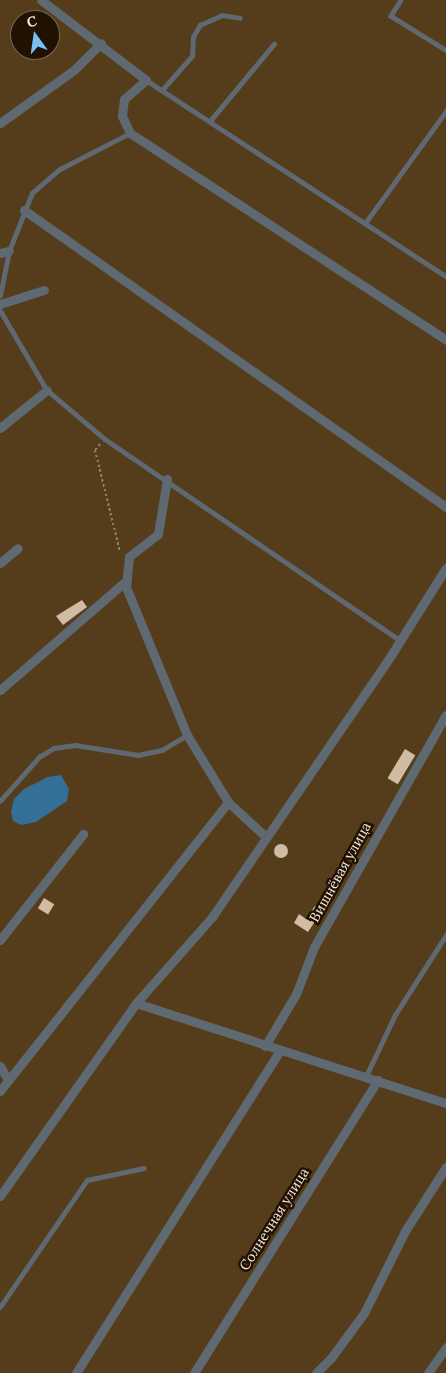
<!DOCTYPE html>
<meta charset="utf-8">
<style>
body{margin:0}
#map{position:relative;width:446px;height:1373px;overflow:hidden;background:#291a05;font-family:Lora,serif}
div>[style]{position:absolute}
.green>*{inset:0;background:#553c1a}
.water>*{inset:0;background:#346f97}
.building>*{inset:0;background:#d0bba3;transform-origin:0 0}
.round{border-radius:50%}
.path>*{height:2px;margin-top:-1px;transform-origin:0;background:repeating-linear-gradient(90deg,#8f8271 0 2.5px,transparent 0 5px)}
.lane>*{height:4.5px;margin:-2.25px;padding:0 2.25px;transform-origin:2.25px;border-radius:2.25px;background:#5e6971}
.street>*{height:9px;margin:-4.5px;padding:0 4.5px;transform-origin:4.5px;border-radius:4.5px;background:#5e6971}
span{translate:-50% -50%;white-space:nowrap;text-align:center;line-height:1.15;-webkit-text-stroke:5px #201100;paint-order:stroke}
.street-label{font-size:14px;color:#f3e8db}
.north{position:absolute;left:10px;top:10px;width:50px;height:50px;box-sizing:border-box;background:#201100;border:1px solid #746758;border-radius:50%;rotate:346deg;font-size:14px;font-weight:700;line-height:20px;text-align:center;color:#f3e8db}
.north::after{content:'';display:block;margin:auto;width:18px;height:22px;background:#75c0f6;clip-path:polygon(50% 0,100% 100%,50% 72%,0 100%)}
</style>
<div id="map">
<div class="green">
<i style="clip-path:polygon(evenodd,0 0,446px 0,446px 1373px,0 1373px,0 0,20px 20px,50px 20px,50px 50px,20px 50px,20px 20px)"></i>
</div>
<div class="water">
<i style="clip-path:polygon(61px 775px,69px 789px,67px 801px,36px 822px,21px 825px,13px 821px,11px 811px,14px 799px,24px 789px,48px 777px)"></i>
</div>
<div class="building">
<i style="clip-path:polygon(82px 600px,87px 607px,63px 625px,56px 616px)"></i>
<i style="left:405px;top:749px;width:12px;height:34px;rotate:31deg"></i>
<i class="round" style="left:274px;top:844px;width:14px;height:14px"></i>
<i style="left:44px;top:898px;width:12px;height:12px;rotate:31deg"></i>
<i style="clip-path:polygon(315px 906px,322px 911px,308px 932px,294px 923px,299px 914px,306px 919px)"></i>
</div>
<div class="path">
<i style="left:100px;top:444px;width:8px;rotate:130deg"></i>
<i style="left:95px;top:450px;width:105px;rotate:76.2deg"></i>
</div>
<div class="lane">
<i style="left:401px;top:0;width:19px;rotate:122deg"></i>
<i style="left:391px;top:16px;width:65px;rotate:31.7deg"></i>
<i style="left:146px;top:80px;width:358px;rotate:33.2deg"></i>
<i style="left:162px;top:90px;width:45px;rotate:-48.6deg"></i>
<i style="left:192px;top:56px;width:19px;rotate:-87deg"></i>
<i style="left:193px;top:37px;width:14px;rotate:-60deg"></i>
<i style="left:200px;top:25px;width:24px;rotate:-24deg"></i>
<i style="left:222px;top:15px;width:18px;rotate:9deg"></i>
<i style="left:210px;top:121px;width:100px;rotate:-50.3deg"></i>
<i style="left:366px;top:222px;width:137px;rotate:-54.2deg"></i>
<i style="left:0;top:296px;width:46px;rotate:-78.7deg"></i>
<i style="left:9px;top:251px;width:62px;rotate:-68.4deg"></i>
<i style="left:32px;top:193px;width:37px;rotate:-41deg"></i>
<i style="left:60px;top:169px;width:79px;rotate:-27.2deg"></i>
<i style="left:0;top:310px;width:93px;rotate:59.6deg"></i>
<i style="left:47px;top:390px;width:76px;rotate:40.2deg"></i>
<i style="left:105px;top:439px;width:357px;rotate:34.3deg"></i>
<i style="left:0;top:801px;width:59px;rotate:-48.4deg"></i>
<i style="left:39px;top:757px;width:17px;rotate:-31deg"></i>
<i style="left:54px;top:748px;width:21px;rotate:-8deg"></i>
<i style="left:75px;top:745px;width:64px;rotate:9deg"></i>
<i style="left:138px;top:755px;width:25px;rotate:-12deg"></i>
<i style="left:162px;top:750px;width:29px;rotate:-31deg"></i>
<i style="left:366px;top:1076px;width:68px;rotate:-64.6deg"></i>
<i style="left:395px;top:1015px;width:95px;rotate:-57.5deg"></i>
<i style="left:0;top:1307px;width:154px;rotate:-55.6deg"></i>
<i style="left:87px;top:1180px;width:58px;rotate:-11.9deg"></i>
</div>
<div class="street">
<i style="left:41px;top:0;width:132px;rotate:37.3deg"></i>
<i style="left:146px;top:80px;width:29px;rotate:139deg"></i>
<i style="left:124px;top:99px;width:17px;rotate:97deg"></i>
<i style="left:122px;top:116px;width:19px;rotate:65deg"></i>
<i style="left:130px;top:133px;width:378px;rotate:33.2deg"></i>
<i style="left:0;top:123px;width:91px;rotate:-35.6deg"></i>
<i style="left:74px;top:70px;width:38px;rotate:-45deg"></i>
<i style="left:24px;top:210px;width:516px;rotate:35.14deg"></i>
<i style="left:0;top:253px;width:9px;rotate:-13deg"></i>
<i style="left:0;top:304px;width:46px;rotate:-17.7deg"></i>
<i style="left:0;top:428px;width:60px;rotate:-39deg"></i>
<i style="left:167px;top:479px;width:56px;rotate:99.3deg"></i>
<i style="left:158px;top:534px;width:37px;rotate:142deg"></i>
<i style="left:129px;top:557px;width:30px;rotate:96deg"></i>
<i style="left:126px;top:587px;width:160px;rotate:67.6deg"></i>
<i style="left:187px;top:735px;width:79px;rotate:58.5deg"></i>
<i style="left:228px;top:802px;width:52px;rotate:42.6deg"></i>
<i style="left:0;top:563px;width:23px;rotate:-40deg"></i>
<i style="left:0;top:690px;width:168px;rotate:-40.9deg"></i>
<i style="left:0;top:940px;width:135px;rotate:-51.9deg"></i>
<i style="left:136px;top:1003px;width:326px;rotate:17.9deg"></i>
<i style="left:265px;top:1046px;width:61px;rotate:-59.2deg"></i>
<i style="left:296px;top:994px;width:50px;rotate:-69deg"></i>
<i style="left:314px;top:947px;width:267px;rotate:-60.4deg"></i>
<i style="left:0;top:1066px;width:16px;rotate:60deg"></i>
<i style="left:0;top:1091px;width:368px;rotate:-51.7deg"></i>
<i style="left:0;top:1196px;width:236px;rotate:-54.8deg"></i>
<i style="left:136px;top:1003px;width:115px;rotate:-48.5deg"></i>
<i style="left:212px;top:917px;width:311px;rotate:-55.6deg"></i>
<i style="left:388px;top:660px;width:109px;rotate:-57.8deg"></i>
<i style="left:76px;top:1373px;width:382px;rotate:-57.7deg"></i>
<i style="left:194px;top:1373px;width:346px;rotate:-57.9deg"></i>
<i style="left:316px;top:1373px;width:21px;rotate:-45deg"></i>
<i style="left:331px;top:1358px;width:56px;rotate:-53.7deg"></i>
<i style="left:364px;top:1313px;width:92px;rotate:-63.4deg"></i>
<i style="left:405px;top:1231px;width:76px;rotate:-57.4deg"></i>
<i style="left:428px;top:1373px;width:32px;rotate:-55deg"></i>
</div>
<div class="street-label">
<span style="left:340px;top:872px;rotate:-61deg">Вишнёвая улица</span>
<span style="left:274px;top:1219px;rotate:-58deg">Солнечная улица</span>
</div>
<div class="north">С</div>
</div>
